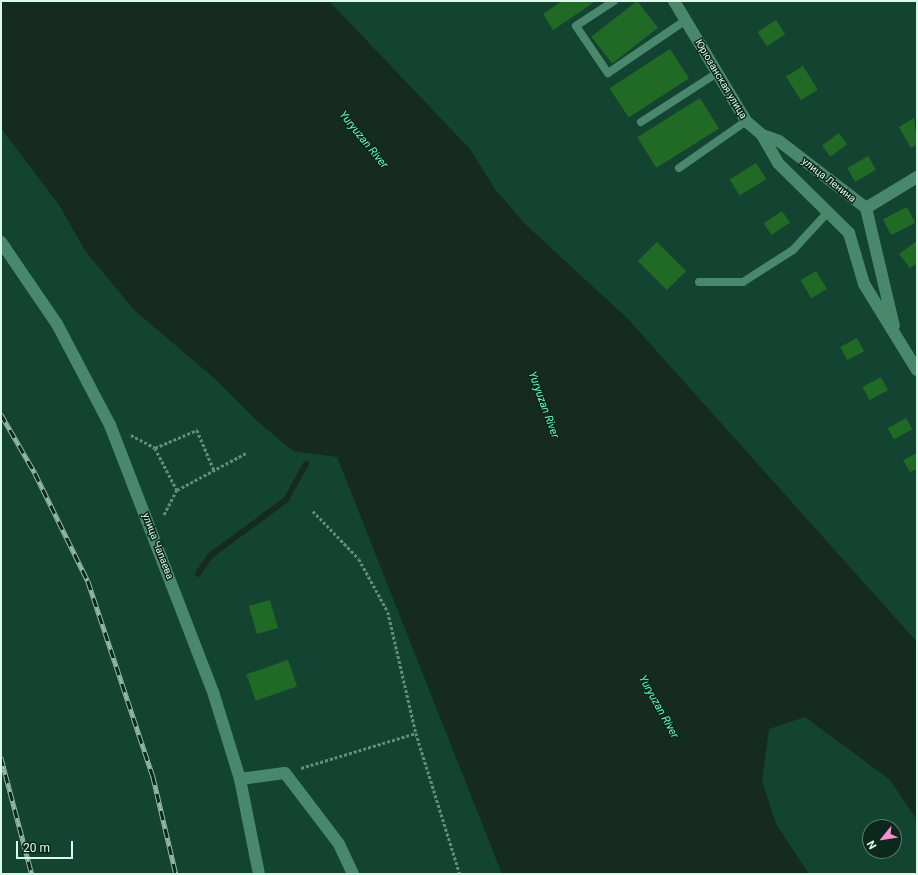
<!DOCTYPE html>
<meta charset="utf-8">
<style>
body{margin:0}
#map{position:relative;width:918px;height:875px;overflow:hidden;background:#134431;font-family:Roboto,sans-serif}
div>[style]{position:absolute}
.water>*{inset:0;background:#152a21}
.stream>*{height:5.5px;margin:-2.75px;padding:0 2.75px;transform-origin:2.75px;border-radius:2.75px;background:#152a21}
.building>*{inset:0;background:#206a25;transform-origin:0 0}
.path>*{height:2.5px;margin-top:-1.25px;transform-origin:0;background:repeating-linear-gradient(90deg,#638d7b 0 3px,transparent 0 5px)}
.service>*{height:8px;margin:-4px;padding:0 4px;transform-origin:4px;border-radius:4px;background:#4a886d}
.minor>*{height:12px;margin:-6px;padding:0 6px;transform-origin:6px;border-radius:6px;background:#4a886d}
.secondary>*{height:12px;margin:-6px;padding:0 6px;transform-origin:6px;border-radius:6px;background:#4a886d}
.rail>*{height:4.5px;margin-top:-2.25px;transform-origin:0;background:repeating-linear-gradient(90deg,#0c271c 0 9px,#91b8a7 0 18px);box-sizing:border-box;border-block:1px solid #91b8a7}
span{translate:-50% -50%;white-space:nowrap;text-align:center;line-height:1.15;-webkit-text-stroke:3px #0c271c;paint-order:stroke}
.street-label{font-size:10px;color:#dafaea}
.water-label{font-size:11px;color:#67fac0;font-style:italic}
.frame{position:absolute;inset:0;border:2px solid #dafaea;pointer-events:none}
.north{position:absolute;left:862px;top:819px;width:40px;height:40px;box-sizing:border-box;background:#0c271c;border:1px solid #5e7b6e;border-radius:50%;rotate:240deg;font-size:11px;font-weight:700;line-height:16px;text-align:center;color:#dafaea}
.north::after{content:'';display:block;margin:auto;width:14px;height:18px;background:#f790ce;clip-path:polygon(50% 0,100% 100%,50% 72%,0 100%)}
.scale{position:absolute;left:16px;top:841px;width:57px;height:18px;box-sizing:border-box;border:2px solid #dafaea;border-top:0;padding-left:5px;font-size:12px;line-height:14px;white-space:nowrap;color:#dafaea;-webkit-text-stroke:3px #0c271c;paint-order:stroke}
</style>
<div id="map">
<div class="water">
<i style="clip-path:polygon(1px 1px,329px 1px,470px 149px,495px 189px,524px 223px,628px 319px,917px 642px,917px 820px,889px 779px,805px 717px,769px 729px,762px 780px,776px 824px,809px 874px,502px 874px,337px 457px,293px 451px,258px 422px,214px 378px,135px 311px,86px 252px,59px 205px,1px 128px)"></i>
</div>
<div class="stream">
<i style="left:198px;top:574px;width:22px;rotate:-56deg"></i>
<i style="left:210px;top:556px;width:94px;rotate:-36.4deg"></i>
<i style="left:286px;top:500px;width:41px;rotate:-60.9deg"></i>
</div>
<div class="building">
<i style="clip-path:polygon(562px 1px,596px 1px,553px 30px,543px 14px)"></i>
<i style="left:637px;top:1px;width:34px;height:58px;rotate:52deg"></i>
<i style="left:776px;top:20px;width:17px;height:22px;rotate:57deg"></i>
<i style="left:670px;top:49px;width:35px;height:72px;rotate:57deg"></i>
<i style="left:803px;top:66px;width:28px;height:20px;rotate:58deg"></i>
<i style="left:700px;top:98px;width:36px;height:74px;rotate:58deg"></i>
<i style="clip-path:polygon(914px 118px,917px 145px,911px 148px,899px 127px)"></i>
<i style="left:839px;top:133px;width:14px;height:21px;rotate:54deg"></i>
<i style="left:868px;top:156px;width:16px;height:24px;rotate:60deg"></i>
<i style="left:756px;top:163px;width:19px;height:31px;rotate:58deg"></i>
<i style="left:907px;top:207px;width:18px;height:27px;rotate:63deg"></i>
<i style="left:782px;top:211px;width:14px;height:22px;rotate:56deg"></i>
<i style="clip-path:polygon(917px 241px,917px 263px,910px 268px,899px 254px)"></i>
<i style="left:657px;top:242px;width:41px;height:27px;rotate:45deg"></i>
<i style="left:816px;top:271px;width:21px;height:18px;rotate:59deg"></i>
<i style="left:857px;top:338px;width:15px;height:19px;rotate:62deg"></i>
<i style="left:881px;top:377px;width:15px;height:21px;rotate:62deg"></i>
<i style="left:906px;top:418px;width:13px;height:21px;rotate:61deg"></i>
<i style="clip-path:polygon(917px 453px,917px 469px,910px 472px,903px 460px)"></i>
<i style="left:270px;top:600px;width:29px;height:22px;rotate:74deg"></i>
<i style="left:288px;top:660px;width:28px;height:44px;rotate:71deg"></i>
</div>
<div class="path">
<i style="left:131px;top:435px;width:27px;rotate:28deg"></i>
<i style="left:155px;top:448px;width:47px;rotate:62.4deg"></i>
<i style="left:177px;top:490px;width:30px;rotate:117deg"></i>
<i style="left:155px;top:448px;width:46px;rotate:-23.2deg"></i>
<i style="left:197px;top:430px;width:43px;rotate:67deg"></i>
<i style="left:177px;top:490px;width:78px;rotate:-28.2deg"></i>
<i style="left:313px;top:511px;width:66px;rotate:46.2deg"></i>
<i style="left:359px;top:559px;width:60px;rotate:61.3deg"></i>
<i style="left:388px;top:612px;width:124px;rotate:77deg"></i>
<i style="left:416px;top:733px;width:148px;rotate:72.7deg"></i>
<i style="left:301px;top:768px;width:120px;rotate:-16.9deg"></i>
</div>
<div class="service">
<i style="left:614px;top:1px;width:45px;rotate:146.7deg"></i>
<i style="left:576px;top:26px;width:57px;rotate:55.8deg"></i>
<i style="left:608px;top:73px;width:94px;rotate:-34.2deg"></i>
<i style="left:641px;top:122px;width:90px;rotate:-32.8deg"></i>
<i style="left:679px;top:168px;width:82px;rotate:-35deg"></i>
<i style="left:699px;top:282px;width:44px"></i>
<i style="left:743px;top:282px;width:59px;rotate:-32.6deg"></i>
<i style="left:793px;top:250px;width:50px;rotate:-47.4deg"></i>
</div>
<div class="minor">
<i style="left:674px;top:1px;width:140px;rotate:59deg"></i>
<i style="left:746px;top:121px;width:21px;rotate:41deg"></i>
<i style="left:762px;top:135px;width:32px;rotate:60deg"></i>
<i style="left:778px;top:163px;width:100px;rotate:44.6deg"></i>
<i style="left:849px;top:233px;width:53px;rotate:73.6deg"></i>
<i style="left:864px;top:284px;width:101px;rotate:58.4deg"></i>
<i style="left:762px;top:135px;width:18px;rotate:19deg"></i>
<i style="left:779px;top:141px;width:110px;rotate:37.6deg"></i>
<i style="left:866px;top:208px;width:60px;rotate:-31.3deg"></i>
<i style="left:866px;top:208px;width:121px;rotate:76.7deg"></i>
<i style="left:240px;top:779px;width:45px;rotate:-7.6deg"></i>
<i style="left:285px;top:773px;width:89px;rotate:52.7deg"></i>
<i style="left:339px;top:844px;width:33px;rotate:65deg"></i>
</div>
<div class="secondary">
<i style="left:1px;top:242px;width:99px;rotate:55.7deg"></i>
<i style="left:57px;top:324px;width:114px;rotate:62.3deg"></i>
<i style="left:110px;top:425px;width:289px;rotate:68.9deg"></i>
<i style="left:214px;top:695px;width:88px;rotate:72.8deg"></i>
<i style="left:240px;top:779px;width:97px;rotate:78.7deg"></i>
</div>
<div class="rail">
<i style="left:1px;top:414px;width:68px;rotate:60deg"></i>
<i style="left:35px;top:473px;width:120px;rotate:63.9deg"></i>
<i style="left:88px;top:581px;width:206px;rotate:71.6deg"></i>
<i style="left:153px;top:776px;width:101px;rotate:76.8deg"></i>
<i style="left:1px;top:757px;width:121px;rotate:75.2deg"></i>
</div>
<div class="street-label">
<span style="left:721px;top:79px;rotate:59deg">Юрюзанская улица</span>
<span style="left:829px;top:180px;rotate:38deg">улица Ленина</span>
<span style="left:158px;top:546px;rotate:69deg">улица Чапаева</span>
</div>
<div class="water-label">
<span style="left:363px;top:140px;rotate:51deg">Yuryuzan River</span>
<span style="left:543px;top:405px;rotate:70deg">Yuryuzan River</span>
<span style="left:658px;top:707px;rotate:61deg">Yuryuzan River</span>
</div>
<div class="frame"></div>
<div class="north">N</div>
<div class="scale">20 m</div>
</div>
